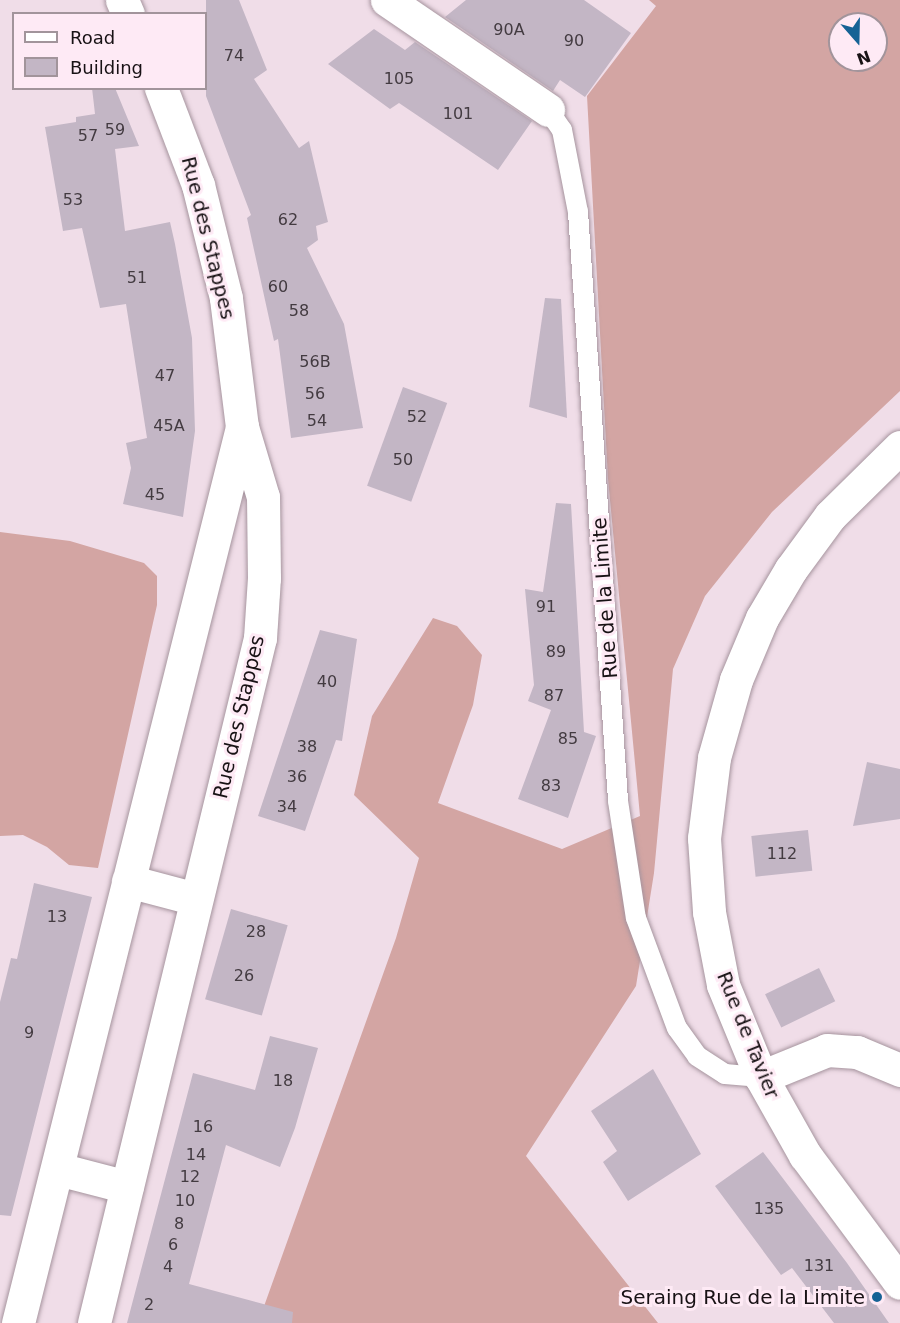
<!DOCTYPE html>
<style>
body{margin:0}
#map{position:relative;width:900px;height:1323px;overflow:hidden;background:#f0dde8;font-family:"DejaVu Sans",sans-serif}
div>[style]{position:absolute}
.forest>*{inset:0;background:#d3a5a3}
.building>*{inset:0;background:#c3b6c5;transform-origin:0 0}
.roads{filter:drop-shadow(0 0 2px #a6949e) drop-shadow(0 0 2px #a6949e)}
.service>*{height:20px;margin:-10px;padding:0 10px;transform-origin:10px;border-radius:10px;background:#fff}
.minor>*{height:33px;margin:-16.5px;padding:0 16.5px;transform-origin:16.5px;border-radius:16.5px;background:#fff}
.tertiary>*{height:33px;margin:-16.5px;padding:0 16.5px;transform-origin:16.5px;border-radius:16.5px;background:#fff}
.dots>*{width:16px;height:16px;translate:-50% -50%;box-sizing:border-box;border:3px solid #feeaf5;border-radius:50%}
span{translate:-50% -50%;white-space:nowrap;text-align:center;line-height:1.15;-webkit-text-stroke:6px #feeaf5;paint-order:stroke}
.number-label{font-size:16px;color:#433b41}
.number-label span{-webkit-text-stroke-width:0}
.street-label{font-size:20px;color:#181215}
.poi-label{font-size:20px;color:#181215}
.right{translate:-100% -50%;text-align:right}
.legend{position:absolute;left:12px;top:12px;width:195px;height:78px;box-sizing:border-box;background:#feeaf5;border:2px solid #a2949b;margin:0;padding:8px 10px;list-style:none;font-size:18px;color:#181215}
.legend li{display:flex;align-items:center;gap:12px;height:30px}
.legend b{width:30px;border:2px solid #a2949b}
.north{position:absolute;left:828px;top:12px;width:60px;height:60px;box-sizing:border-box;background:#feeaf5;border:2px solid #a2949b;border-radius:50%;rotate:160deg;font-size:16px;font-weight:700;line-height:24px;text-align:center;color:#181215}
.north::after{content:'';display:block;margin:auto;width:21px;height:27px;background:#156295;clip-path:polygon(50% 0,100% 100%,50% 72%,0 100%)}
</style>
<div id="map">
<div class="forest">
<i style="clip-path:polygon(evenodd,649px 0,900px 0,900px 391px,772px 512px,705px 596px,673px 669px,654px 873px,636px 986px,526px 1156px,658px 1323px,258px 1323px,396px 938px,419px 858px,354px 795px,372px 716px,433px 618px,457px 626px,482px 655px,473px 705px,438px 803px,562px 849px,640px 816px,608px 479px,587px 96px,656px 6px,649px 0,840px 24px,876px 24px,876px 60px,840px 60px,840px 24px)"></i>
<i style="clip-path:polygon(0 532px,70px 541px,144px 563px,157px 576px,157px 605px,98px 868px,69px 865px,47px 847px,23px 835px,0 836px)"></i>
</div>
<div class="building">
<i style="clip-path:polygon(206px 0,239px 0,267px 70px,254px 79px,299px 148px,309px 141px,328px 222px,316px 226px,318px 240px,307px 248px,344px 324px,363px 428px,291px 438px,278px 339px,274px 341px,247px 218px,251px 215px,206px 96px)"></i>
<i style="clip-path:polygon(466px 0,584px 0,631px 33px,585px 97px,560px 80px,553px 91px,445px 17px)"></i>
<i style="clip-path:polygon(374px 29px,405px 50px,415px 42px,532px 121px,498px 170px,399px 103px,390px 109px,328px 64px)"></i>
<i style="clip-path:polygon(92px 88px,115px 88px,139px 146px,115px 149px,125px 231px,170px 222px,175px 244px,192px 338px,195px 431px,183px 517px,123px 504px,131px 468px,126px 443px,147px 438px,126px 304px,100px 308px,82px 228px,63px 231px,45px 127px,76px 122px,76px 117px,95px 114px)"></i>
<i style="clip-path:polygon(545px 298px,561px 299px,567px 418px,529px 407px)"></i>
<i style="left:403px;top:387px;width:47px;height:105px;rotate:20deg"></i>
<i style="clip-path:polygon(556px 503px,571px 504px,584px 732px,596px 736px,568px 818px,518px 799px,551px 710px,528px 701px,534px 685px,525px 589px,543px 592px)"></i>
<i style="clip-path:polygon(320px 630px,357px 639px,342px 741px,336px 740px,305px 831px,258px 816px)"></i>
<i style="clip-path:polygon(867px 762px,900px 769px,900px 819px,853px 826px)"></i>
<i style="left:808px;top:830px;width:41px;height:57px;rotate:84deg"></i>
<i style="clip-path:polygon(34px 883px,92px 897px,11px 1216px,0 1215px,0 1002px,11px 958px,17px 959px)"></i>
<i style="left:231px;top:909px;width:59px;height:94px;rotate:16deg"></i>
<i style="left:819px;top:968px;width:37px;height:60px;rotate:64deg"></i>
<i style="clip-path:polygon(270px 1036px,318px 1048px,295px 1128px,280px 1167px,226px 1145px,189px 1284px,293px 1312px,292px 1323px,127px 1323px,193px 1073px,255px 1090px)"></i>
<i style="clip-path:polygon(653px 1069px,701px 1154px,628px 1201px,603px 1162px,617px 1151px,591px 1111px)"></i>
<i style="clip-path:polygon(763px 1152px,847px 1263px,889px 1323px,834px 1323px,792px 1268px,781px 1275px,715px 1186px)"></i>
</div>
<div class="roads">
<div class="service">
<i style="left:548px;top:110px;width:24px;rotate:55deg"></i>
<i style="left:562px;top:130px;width:84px;rotate:79deg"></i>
<i style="left:578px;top:212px;width:590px;rotate:86.11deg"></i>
<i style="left:618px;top:801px;width:118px;rotate:81.3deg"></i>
<i style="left:636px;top:918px;width:117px;rotate:69.6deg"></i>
<i style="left:677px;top:1028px;width:34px;rotate:54deg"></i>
<i style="left:697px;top:1056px;width:33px;rotate:33deg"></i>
<i style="left:725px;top:1074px;width:36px;rotate:5deg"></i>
</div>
<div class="minor">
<i style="left:122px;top:0;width:15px;rotate:67deg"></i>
<i style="left:387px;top:0;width:195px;rotate:34.3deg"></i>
<i style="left:128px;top:881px;width:70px;rotate:14.8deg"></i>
<i style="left:761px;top:1077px;width:71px;rotate:-22.2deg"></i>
<i style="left:827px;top:1050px;width:30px;rotate:4deg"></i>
<i style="left:857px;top:1052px;width:47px;rotate:22.7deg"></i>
<i style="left:58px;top:1169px;width:71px;rotate:14.6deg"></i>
<i style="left:18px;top:1323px;width:924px;rotate:-75.96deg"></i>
<i style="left:94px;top:1323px;width:705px;rotate:-76.38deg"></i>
<i style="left:260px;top:638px;width:60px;rotate:-86.2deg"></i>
<i style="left:264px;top:578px;width:81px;rotate:-90.7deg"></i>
<i style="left:263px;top:497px;width:73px;rotate:-106.7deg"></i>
<i style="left:242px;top:427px;width:130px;rotate:-97.1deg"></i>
<i style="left:226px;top:298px;width:116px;rotate:-103.9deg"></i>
<i style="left:198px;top:185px;width:104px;rotate:-110.9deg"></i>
</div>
<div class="tertiary">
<i style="left:900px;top:447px;width:98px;rotate:135.4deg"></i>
<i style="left:830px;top:516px;width:66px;rotate:126.3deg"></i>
<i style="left:791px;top:569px;width:57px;rotate:120.6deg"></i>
<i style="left:762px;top:618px;width:67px;rotate:112.8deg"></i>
<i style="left:736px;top:680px;width:81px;rotate:105.8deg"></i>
<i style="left:714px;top:758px;width:81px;rotate:97.1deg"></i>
<i style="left:704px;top:838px;width:74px;rotate:86.1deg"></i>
<i style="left:709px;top:912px;width:74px;rotate:79.1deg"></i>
<i style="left:723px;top:985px;width:100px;rotate:67.6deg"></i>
<i style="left:761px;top:1077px;width:90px;rotate:60.6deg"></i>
<i style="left:805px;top:1155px;width:159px;rotate:53.4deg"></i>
</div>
</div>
<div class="dots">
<i style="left:877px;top:1297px;background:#156295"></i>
</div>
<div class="number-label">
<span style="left:509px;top:30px">90A</span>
<span style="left:574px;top:41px">90</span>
<span style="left:234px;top:56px">74</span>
<span style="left:399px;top:79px">105</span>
<span style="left:458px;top:114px">101</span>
<span style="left:115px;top:130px">59</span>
<span style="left:88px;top:136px">57</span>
<span style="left:73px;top:200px">53</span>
<span style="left:288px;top:220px">62</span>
<span style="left:137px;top:278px">51</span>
<span style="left:278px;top:287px">60</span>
<span style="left:299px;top:311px">58</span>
<span style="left:315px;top:362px">56B</span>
<span style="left:165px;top:376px">47</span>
<span style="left:315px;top:394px">56</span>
<span style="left:417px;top:417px">52</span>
<span style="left:317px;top:421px">54</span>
<span style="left:169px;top:426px">45A</span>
<span style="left:403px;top:460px">50</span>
<span style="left:155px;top:495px">45</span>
<span style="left:546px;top:607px">91</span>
<span style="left:556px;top:652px">89</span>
<span style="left:327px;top:682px">40</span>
<span style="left:554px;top:696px">87</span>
<span style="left:568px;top:739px">85</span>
<span style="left:307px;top:747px">38</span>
<span style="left:297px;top:777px">36</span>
<span style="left:551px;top:786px">83</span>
<span style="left:287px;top:807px">34</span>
<span style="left:782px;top:854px">112</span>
<span style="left:57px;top:917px">13</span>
<span style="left:256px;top:932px">28</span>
<span style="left:244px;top:976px">26</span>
<span style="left:29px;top:1033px">9</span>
<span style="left:283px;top:1081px">18</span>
<span style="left:203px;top:1127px">16</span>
<span style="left:196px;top:1155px">14</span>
<span style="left:190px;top:1177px">12</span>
<span style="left:185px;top:1201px">10</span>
<span style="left:769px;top:1209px">135</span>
<span style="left:179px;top:1224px">8</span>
<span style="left:173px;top:1245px">6</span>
<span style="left:819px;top:1266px">131</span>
<span style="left:168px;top:1267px">4</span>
<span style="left:149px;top:1305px">2</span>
</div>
<div class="street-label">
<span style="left:208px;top:238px;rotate:76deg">Rue des Stappes</span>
<span style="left:605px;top:598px;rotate:-94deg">Rue de la Limite</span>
<span style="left:239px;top:717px;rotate:-77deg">Rue des Stappes</span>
<span style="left:748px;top:1035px;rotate:68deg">Rue de Tavier</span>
</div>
<div class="poi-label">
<span class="right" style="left:865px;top:1297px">Seraing Rue de la Limite</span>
</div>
<ul class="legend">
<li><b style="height:8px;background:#fff"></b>Road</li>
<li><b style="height:16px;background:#c3b6c5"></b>Building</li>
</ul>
<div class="north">N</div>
</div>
